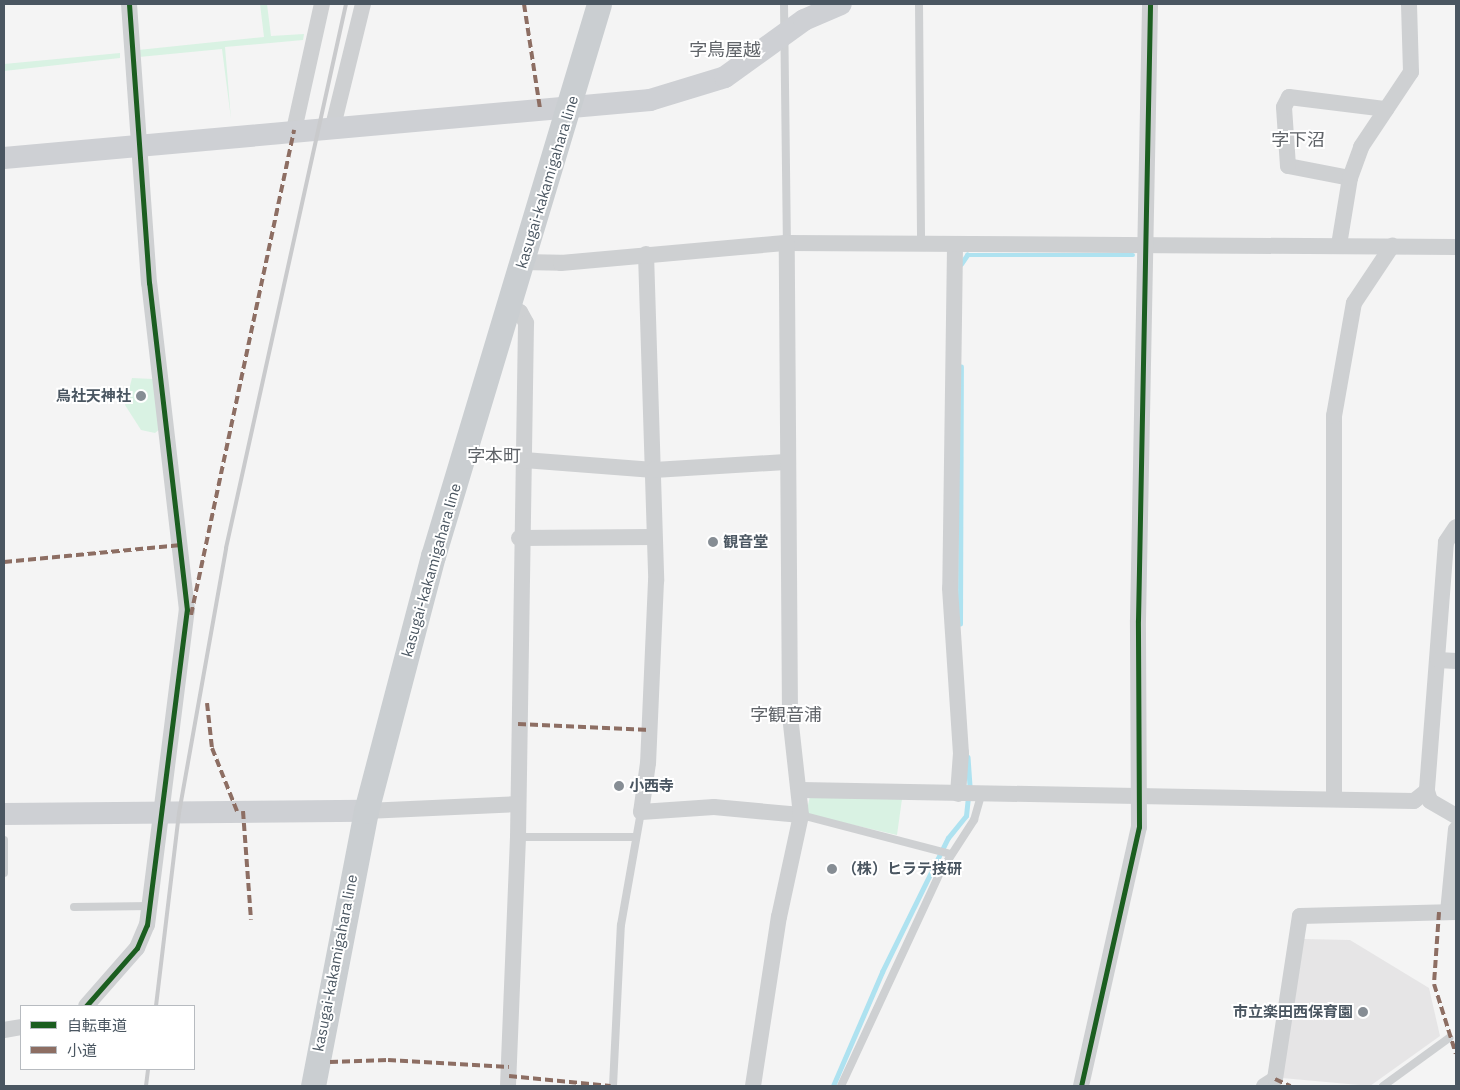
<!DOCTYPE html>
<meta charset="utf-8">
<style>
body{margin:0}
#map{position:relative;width:1460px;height:1090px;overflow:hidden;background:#f4f4f4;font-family:"IBM Plex Sans","Noto Sans JP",sans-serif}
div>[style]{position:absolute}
.education>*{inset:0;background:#e6e5e6}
.green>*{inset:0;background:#d9f2e3}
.stream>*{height:4.5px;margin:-2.25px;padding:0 2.25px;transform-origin:2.25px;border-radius:2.25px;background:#aee2f0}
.lane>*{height:8px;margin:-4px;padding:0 4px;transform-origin:4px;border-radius:4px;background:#ced0d2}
.street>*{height:16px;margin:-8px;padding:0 8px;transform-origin:8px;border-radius:8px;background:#ced0d2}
.secondary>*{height:22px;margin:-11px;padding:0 11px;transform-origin:11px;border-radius:11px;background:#ced0d4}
.primary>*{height:25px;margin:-12.5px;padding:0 12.5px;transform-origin:12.5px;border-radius:12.5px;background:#caced1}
.rail>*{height:4px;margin:-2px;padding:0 2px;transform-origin:2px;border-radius:2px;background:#c9cacc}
.quiet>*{height:4px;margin-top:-2px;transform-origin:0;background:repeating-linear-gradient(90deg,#8d6e63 0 8px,transparent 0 12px)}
.cycleway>*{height:5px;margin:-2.5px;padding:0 2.5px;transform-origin:2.5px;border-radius:2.5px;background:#1b5e20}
.dots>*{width:14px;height:14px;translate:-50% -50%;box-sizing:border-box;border:2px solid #fff;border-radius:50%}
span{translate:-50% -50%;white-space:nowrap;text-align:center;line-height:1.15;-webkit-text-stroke:4px #fff;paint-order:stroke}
.street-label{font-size:15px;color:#4a5661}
.poi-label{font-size:15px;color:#4a5661;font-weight:700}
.right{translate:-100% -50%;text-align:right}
.left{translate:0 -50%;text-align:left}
.quarter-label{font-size:18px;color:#5f6368}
.frame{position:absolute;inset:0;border:5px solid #4a5661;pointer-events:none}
.legend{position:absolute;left:20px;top:1005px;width:175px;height:65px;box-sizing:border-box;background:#fff;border:1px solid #b7bbc0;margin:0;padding:6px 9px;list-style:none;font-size:15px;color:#4a5661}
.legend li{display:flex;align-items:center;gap:10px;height:25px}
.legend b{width:25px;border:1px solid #b7bbc0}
</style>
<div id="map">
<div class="education">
<i style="clip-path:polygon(1304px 939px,1350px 940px,1429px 988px,1440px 1036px,1370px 1086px,1282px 1078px)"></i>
</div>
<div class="green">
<i style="clip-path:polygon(260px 4px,267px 4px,271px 36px,304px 34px,303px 40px,225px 47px,231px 119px,222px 49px,139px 57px,138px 50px,264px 37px)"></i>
<i style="clip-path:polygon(120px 53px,120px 58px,4px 71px,4px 64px)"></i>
<i style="clip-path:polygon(132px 378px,153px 379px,161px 428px,155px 433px,141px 430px,125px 405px)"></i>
<i style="clip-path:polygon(810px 796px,902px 799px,897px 835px,806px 814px)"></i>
</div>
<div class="stream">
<i style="left:961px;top:264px;width:11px;rotate:-56deg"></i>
<i style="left:967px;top:255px;width:166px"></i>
<i style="left:960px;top:624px;width:257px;rotate:-89.8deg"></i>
<i style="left:968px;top:757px;width:32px;rotate:86deg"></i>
<i style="left:833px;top:1086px;width:124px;rotate:-66.7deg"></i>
<i style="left:882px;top:972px;width:149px;rotate:-63.8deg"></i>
<i style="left:948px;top:838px;width:28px;rotate:-51deg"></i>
<i style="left:966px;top:816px;width:19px;rotate:-84deg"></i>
</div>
<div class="lane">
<i style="left:784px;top:4px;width:239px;rotate:89.3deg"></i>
<i style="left:919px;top:4px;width:241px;rotate:89.5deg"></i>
<i style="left:801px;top:815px;width:155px;rotate:14.6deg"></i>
<i style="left:518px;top:837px;width:115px"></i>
<i style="left:4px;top:840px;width:33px;rotate:90deg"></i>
<i style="left:74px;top:907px;width:77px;rotate:-0.7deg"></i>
<i style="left:613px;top:1086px;width:161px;rotate:-87.2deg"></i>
<i style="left:621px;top:925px;width:115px;rotate:-80deg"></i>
<i style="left:841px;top:1086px;width:237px;rotate:-65.1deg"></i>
<i style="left:941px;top:871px;width:61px;rotate:-57.1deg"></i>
<i style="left:974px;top:820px;width:26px;rotate:-74deg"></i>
<i style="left:1383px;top:1086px;width:82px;rotate:-36deg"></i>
</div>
<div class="street">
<i style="left:333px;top:126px;width:126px;rotate:-76.2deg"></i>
<i style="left:294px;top:130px;width:129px;rotate:-77.5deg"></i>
<i style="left:1350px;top:178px;width:63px;rotate:-169deg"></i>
<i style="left:1288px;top:166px;width:59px;rotate:-93.9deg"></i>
<i style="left:1284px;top:107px;width:11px;rotate:-63deg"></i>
<i style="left:1289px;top:97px;width:98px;rotate:7.1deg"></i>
<i style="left:1339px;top:245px;width:68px;rotate:-80.7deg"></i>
<i style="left:1350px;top:178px;width:33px;rotate:-70deg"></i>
<i style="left:1361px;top:147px;width:90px;rotate:-56.3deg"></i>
<i style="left:1411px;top:72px;width:68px;rotate:-91.7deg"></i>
<i style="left:955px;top:247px;width:341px;rotate:90.8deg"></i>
<i style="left:950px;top:588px;width:165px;rotate:86.2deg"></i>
<i style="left:961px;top:753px;width:41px;rotate:94.2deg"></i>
<i style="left:646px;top:254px;width:327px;rotate:88.2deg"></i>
<i style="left:656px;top:581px;width:182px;rotate:92.5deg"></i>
<i style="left:648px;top:763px;width:49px;rotate:98.1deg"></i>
<i style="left:641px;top:812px;width:73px;rotate:-3.9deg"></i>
<i style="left:714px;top:807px;width:87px;rotate:5.3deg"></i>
<i style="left:522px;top:262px;width:39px;rotate:1deg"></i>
<i style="left:561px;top:263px;width:227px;rotate:-5.1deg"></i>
<i style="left:787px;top:243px;width:669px;rotate:0.34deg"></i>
<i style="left:507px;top:311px;width:13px;rotate:4deg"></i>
<i style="left:520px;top:312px;width:13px;rotate:61deg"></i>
<i style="left:526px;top:323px;width:514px;rotate:90.89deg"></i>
<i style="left:518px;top:837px;width:249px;rotate:92.3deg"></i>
<i style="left:524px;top:460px;width:130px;rotate:4.4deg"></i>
<i style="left:654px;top:470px;width:132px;rotate:-3.5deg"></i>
<i style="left:1456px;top:527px;width:18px;rotate:124deg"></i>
<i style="left:1446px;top:542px;width:250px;rotate:94.4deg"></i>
<i style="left:1427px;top:791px;width:10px;rotate:73deg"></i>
<i style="left:1430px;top:801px;width:30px;rotate:30deg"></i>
<i style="left:519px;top:538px;width:134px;rotate:-0.4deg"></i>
<i style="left:1438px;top:660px;width:18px;rotate:3deg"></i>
<i style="left:801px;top:790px;width:613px;rotate:1.03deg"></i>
<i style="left:1414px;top:801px;width:16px;rotate:-38deg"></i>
<i style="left:1334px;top:798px;width:382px;rotate:-90deg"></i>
<i style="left:1334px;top:416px;width:115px;rotate:-80deg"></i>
<i style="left:1354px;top:303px;width:69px;rotate:-56.3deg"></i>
<i style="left:366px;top:811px;width:152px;rotate:-2.6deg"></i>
<i style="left:1448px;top:912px;width:83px;rotate:-84.5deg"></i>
<i style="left:86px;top:1006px;width:77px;rotate:-48.7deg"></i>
<i style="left:137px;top:948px;width:25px;rotate:-67deg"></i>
<i style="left:147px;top:925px;width:318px;rotate:-82.8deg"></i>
<i style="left:187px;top:610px;width:329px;rotate:-96.6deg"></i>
<i style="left:149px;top:283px;width:280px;rotate:-94.1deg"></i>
<i style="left:4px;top:1030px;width:17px;rotate:-10deg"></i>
<i style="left:753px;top:1086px;width:171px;rotate:-81.3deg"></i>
<i style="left:779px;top:917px;width:104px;rotate:-77.8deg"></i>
<i style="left:801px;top:815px;width:101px;rotate:-96.3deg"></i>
<i style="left:790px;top:715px;width:472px;rotate:-90.4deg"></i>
<i style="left:1081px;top:1086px;width:265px;rotate:-77.4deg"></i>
<i style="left:1139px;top:827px;width:207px;rotate:-90.3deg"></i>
<i style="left:1138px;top:620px;width:616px;rotate:-88.88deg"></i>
<i style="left:1264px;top:1086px;width:13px;rotate:-32deg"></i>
<i style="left:1275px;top:1079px;width:165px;rotate:-81.3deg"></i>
<i style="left:1300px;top:916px;width:156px;rotate:-1.5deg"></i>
</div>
<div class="secondary">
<i style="left:4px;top:158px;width:649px;rotate:-5.13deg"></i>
<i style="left:650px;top:100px;width:78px;rotate:-17deg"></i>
<i style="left:725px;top:77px;width:97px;rotate:-35.8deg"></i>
<i style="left:804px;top:20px;width:40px;rotate:-23.4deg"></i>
<i style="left:4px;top:814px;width:362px;rotate:-0.5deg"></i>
</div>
<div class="primary">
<i style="left:313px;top:1086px;width:280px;rotate:-79.1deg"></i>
<i style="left:366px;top:811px;width:264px;rotate:-75.3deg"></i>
<i style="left:433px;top:556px;width:576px;rotate:-73.26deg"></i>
</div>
<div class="rail">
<i style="left:156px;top:1006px;width:194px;rotate:-83.2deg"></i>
<i style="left:179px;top:813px;width:269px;rotate:-79.9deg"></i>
<i style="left:226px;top:548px;width:557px;rotate:-77.56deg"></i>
<i style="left:146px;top:1086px;width:17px;rotate:-83deg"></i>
</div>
<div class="quiet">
<i style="left:524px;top:4px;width:106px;rotate:81.3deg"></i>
<i style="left:4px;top:562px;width:178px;rotate:-5.5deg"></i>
<i style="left:191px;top:615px;width:496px;rotate:-78deg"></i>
<i style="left:207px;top:703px;width:45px;rotate:83.7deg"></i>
<i style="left:212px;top:748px;width:68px;rotate:68.4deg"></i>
<i style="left:518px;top:724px;width:132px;rotate:2.6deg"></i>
<i style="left:243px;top:811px;width:109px;rotate:85.8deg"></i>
<i style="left:1439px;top:912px;width:72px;rotate:94deg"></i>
<i style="left:1434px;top:984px;width:73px;rotate:72.6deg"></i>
<i style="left:330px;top:1062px;width:58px;rotate:-2deg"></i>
<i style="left:388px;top:1060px;width:121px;rotate:3.3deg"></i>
<i style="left:509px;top:1076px;width:102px;rotate:5.6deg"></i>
<i style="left:1275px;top:1079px;width:17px;rotate:25deg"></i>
</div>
<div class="cycleway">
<i style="left:86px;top:1006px;width:77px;rotate:-48.7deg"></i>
<i style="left:137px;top:948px;width:25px;rotate:-67deg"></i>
<i style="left:147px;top:925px;width:318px;rotate:-82.8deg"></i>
<i style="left:187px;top:610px;width:329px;rotate:-96.6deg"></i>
<i style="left:149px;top:283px;width:280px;rotate:-94.1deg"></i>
<i style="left:1081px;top:1086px;width:265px;rotate:-77.4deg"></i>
<i style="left:1139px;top:827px;width:207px;rotate:-90.3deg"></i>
<i style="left:1138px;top:620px;width:616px;rotate:-88.88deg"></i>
</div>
<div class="dots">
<i style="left:141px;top:396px;background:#868d94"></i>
<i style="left:713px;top:542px;background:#868d94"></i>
<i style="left:619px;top:786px;background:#868d94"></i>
<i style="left:832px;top:869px;background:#868d94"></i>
<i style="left:1363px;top:1012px;background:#868d94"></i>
</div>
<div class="street-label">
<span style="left:547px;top:182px;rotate:-73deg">kasugai-kakamigahara line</span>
<span style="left:431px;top:570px;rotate:-74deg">kasugai-kakamigahara line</span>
<span style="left:335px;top:963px;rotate:-79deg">kasugai-kakamigahara line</span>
</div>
<div class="poi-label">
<span class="right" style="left:131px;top:396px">烏社天神社</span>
<span class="left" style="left:723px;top:542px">観音堂</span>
<span class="left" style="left:629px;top:786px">小西寺</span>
<span class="left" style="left:842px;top:869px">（株）ヒラテ技研</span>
<span class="right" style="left:1353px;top:1012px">市立楽田西保育園</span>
</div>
<div class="quarter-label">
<span style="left:725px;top:50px">字鳥屋越</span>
<span style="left:1298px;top:140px">字下沼</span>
<span style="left:494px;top:456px">字本町</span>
<span style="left:786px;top:715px">字観音浦</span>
</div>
<div class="frame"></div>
<ul class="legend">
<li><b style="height:6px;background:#1b5e20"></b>自転車道</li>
<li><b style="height:6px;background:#8d6e63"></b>小道</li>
</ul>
</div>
